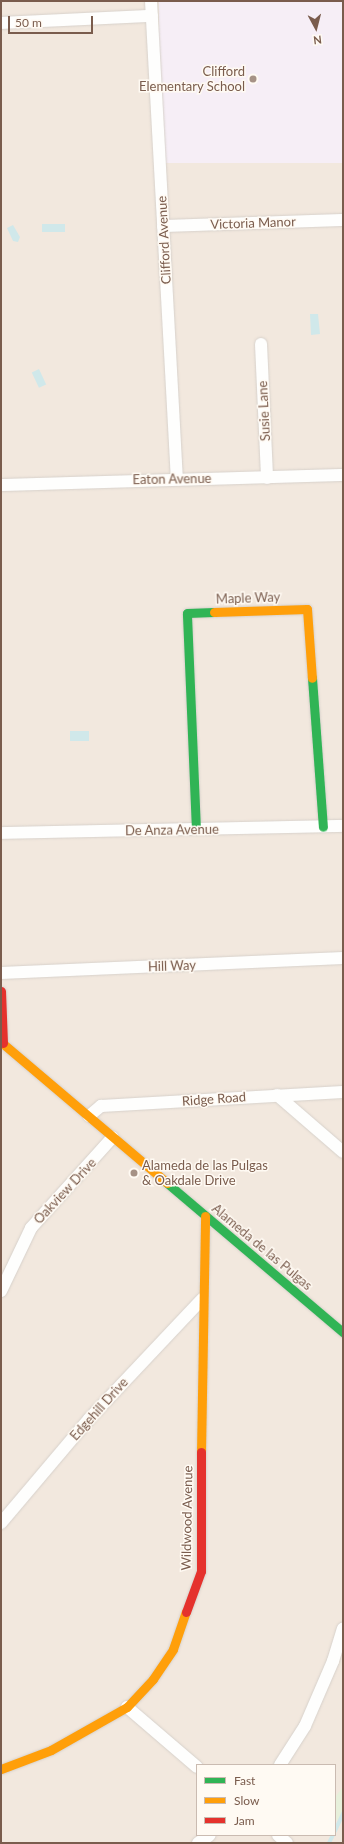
<!DOCTYPE html>
<style>
body{margin:0}
#map{position:relative;width:344px;height:1844px;overflow:hidden;background:#f9f5f0;font-family:Lato,sans-serif}
div>[style]{position:absolute}
.residential>*{inset:0;background:#f2e8de}
.education>*{inset:0;background:#f6eef6;transform-origin:0 0}
.green>*{inset:0;background:#e7f0db}
.water>*{inset:0;background:#d0e8ea;transform-origin:0 0}
.stream>*{height:3.5px;margin:-1.75px;padding:0 1.75px;transform-origin:1.75px;border-radius:1.75px;background:#d0e8ea}
.roads{filter:drop-shadow(0 0 1px #d7d1cb) drop-shadow(0 0 1px #d7d1cb)}
.street>*{height:12px;margin:-6px;padding:0 6px;transform-origin:6px;border-radius:6px;background:#fefefd}
.fast>*{height:9px;margin:-4.5px;padding:0 4.5px;transform-origin:4.5px;border-radius:4.5px;background:#30b455}
.slow>*{height:9px;margin:-4.5px;padding:0 4.5px;transform-origin:4.5px;border-radius:4.5px;background:#ff9f0a}
.jam>*{height:9px;margin:-4.5px;padding:0 4.5px;transform-origin:4.5px;border-radius:4.5px;background:#e5322d}
.dots>*{width:11px;height:11px;translate:-50% -50%;box-sizing:border-box;border:2px solid #fffaf3;border-radius:50%}
span{translate:-50% -50%;white-space:nowrap;text-align:center;line-height:1.15;-webkit-text-stroke:3px #fffaf3;paint-order:stroke}
.poi-label{font-size:13px;color:#7a5c4d}
.right{translate:-100% -50%;text-align:right}
.left{translate:0 -50%;text-align:left}
.street-label{font-size:13px;color:#7a5c4d}
.frame{position:absolute;inset:0;border:2px solid #7a5c4d;pointer-events:none}
.legend{position:absolute;left:196px;top:1764px;width:140px;height:72px;box-sizing:border-box;background:#fffaf3;border:1px solid #cabbb1;margin:0;padding:5px 7px;list-style:none;font-size:12px;color:#7a5c4d}
.legend li{display:flex;align-items:center;gap:8px;height:20px}
.legend b{width:20px;border:1px solid #cabbb1}
.north{position:absolute;left:296px;top:8px;width:40px;height:40px;-webkit-text-stroke:3px #fffaf3;paint-order:stroke;rotate:173deg;font-size:11px;font-weight:700;line-height:16px;text-align:center;color:#7a5c4d}
.north::after{content:'';display:block;margin:auto;width:14px;height:18px;background:#7a5c4d;clip-path:polygon(50% 0,100% 100%,50% 72%,0 100%)}
.scale{position:absolute;left:8px;top:16px;width:85px;height:18px;box-sizing:border-box;border:2px solid #7a5c4d;border-top:0;padding-left:5px;font-size:12px;line-height:14px;white-space:nowrap;color:#7a5c4d;-webkit-text-stroke:3px #fffaf3;paint-order:stroke}
</style>
<div id="map">
<div class="residential">
<i style="clip-path:polygon(evenodd,1px 1px,159px 1px,169px 163px,343px 157px,343px 1843px,1px 1843px,1px 1px,197px 1765px,335px 1765px,335px 1835px,197px 1835px,197px 1765px)"></i>
</div>
<div class="education">
<i style="left:159px;top:1px;width:184px;height:162px"></i>
</div>
<div class="green">
<i style="clip-path:polygon(343px 1787px,343px 1819px,335px 1820px,335px 1797px)"></i>
</div>
<div class="water">
<i style="left:65px;top:224px;width:8px;height:23px;rotate:90deg"></i>
<i style="clip-path:polygon(13px 225px,20px 237px,18px 242px,13px 241px,7px 228px)"></i>
<i style="clip-path:polygon(310px 314px,318px 314px,320px 334px,311px 335px)"></i>
<i style="left:39px;top:369px;width:17px;height:8px;rotate:65deg"></i>
<i style="left:70px;top:731px;width:19px;height:10px"></i>
</div>
<div class="stream">
<i style="left:335px;top:1831px;width:19px;rotate:-65deg"></i>
<i style="left:329px;top:1843px;width:9px;rotate:-63deg"></i>
</div>
<div class="roads">
<div class="street">
<i style="left:151px;top:1px;width:478px;rotate:86.9deg"></i>
<i style="left:1px;top:23px;width:151px;rotate:-2.7deg"></i>
<i style="left:163px;top:226px;width:180px;rotate:-1.9deg"></i>
<i style="left:261px;top:344px;width:134px;rotate:87.4deg"></i>
<i style="left:1px;top:485px;width:342px;rotate:-1.7deg"></i>
<i style="left:1px;top:833px;width:342px;rotate:-1.2deg"></i>
<i style="left:1px;top:973px;width:342px;rotate:-2.5deg"></i>
<i style="left:277px;top:1095px;width:87px;rotate:40.8deg"></i>
<i style="left:89px;top:1116px;width:16px;rotate:-40deg"></i>
<i style="left:101px;top:1106px;width:242px;rotate:-3.3deg"></i>
<i style="left:1px;top:1291px;width:70px;rotate:-64.5deg"></i>
<i style="left:31px;top:1228px;width:122px;rotate:-48deg"></i>
<i style="left:1px;top:1523px;width:136px;rotate:-49.8deg"></i>
<i style="left:89px;top:1419px;width:165px;rotate:-46.7deg"></i>
<i style="left:127px;top:1707px;width:92px;rotate:40.6deg"></i>
<i style="left:280px;top:1765px;width:46px;rotate:-57.3deg"></i>
<i style="left:305px;top:1726px;width:71px;rotate:-66.7deg"></i>
<i style="left:333px;top:1661px;width:34px;rotate:-73deg"></i>
<i style="left:278px;top:1835px;width:12px;rotate:42deg"></i>
<i style="left:198px;top:1843px;width:14px;rotate:-34deg"></i>
</div>
<div class="fast">
<i style="left:312px;top:678px;width:149px;rotate:85.8deg"></i>
<i style="left:196px;top:830px;width:217px;rotate:-92.4deg"></i>
<i style="left:187px;top:613px;width:27px;rotate:-2deg"></i>
<i style="left:167px;top:1183px;width:231px;rotate:40.3deg"></i>
</div>
<div class="slow">
<i style="left:214px;top:612px;width:93px;rotate:-1.8deg"></i>
<i style="left:307px;top:609px;width:69px;rotate:85.9deg"></i>
<i style="left:1px;top:1042px;width:218px;rotate:40.3deg"></i>
<i style="left:201px;top:1452px;width:236px;rotate:-89deg"></i>
<i style="left:1px;top:1769px;width:53px;rotate:-20.8deg"></i>
<i style="left:51px;top:1750px;width:87px;rotate:-29.5deg"></i>
<i style="left:127px;top:1707px;width:38px;rotate:-47deg"></i>
<i style="left:153px;top:1679px;width:36px;rotate:-56deg"></i>
<i style="left:173px;top:1649px;width:39px;rotate:-71deg"></i>
</div>
<div class="jam">
<i style="left:1px;top:991px;width:52px;rotate:87.8deg"></i>
<i style="left:186px;top:1612px;width:44px;rotate:-69.9deg"></i>
<i style="left:201px;top:1571px;width:119px;rotate:-90deg"></i>
</div>
</div>
<div class="dots">
<i style="left:253px;top:79px;background:#a69286"></i>
<i style="left:134px;top:1173px;background:#a69286"></i>
</div>
<div class="poi-label">
<span class="right" style="left:245px;top:79px">Clifford<br>Elementary School</span>
<span class="left" style="left:142px;top:1173px">Alameda de las Pulgas<br>&amp; Oakdale Drive</span>
</div>
<div class="street-label">
<span style="left:253px;top:223px;rotate:-2deg">Victoria Manor</span>
<span style="left:164px;top:240px;rotate:-93deg">Clifford Avenue</span>
<span style="left:264px;top:411px;rotate:-93deg">Susie Lane</span>
<span style="left:172px;top:479px;rotate:-1deg">Eaton Avenue</span>
<span style="left:248px;top:598px;rotate:-2deg">Maple Way</span>
<span style="left:172px;top:830px;rotate:-1deg">De Anza Avenue</span>
<span style="left:172px;top:966px;rotate:-2deg">Hill Way</span>
<span style="left:214px;top:1099px;rotate:-4deg">Ridge Road</span>
<span style="left:65px;top:1191px;rotate:-47deg">Oakview Drive</span>
<span style="left:262px;top:1247px;rotate:40deg">Alameda de las Pulgas</span>
<span style="left:99px;top:1409px;rotate:-48deg">Edgehill Drive</span>
<span style="left:187px;top:1518px;rotate:-89deg">Wildwood Avenue</span>
</div>
<div class="frame"></div>
<ul class="legend">
<li><b style="height:5px;background:#30b455"></b>Fast</li>
<li><b style="height:5px;background:#ff9f0a"></b>Slow</li>
<li><b style="height:5px;background:#e5322d"></b>Jam</li>
</ul>
<div class="north">N</div>
<div class="scale">50 m</div>
</div>
